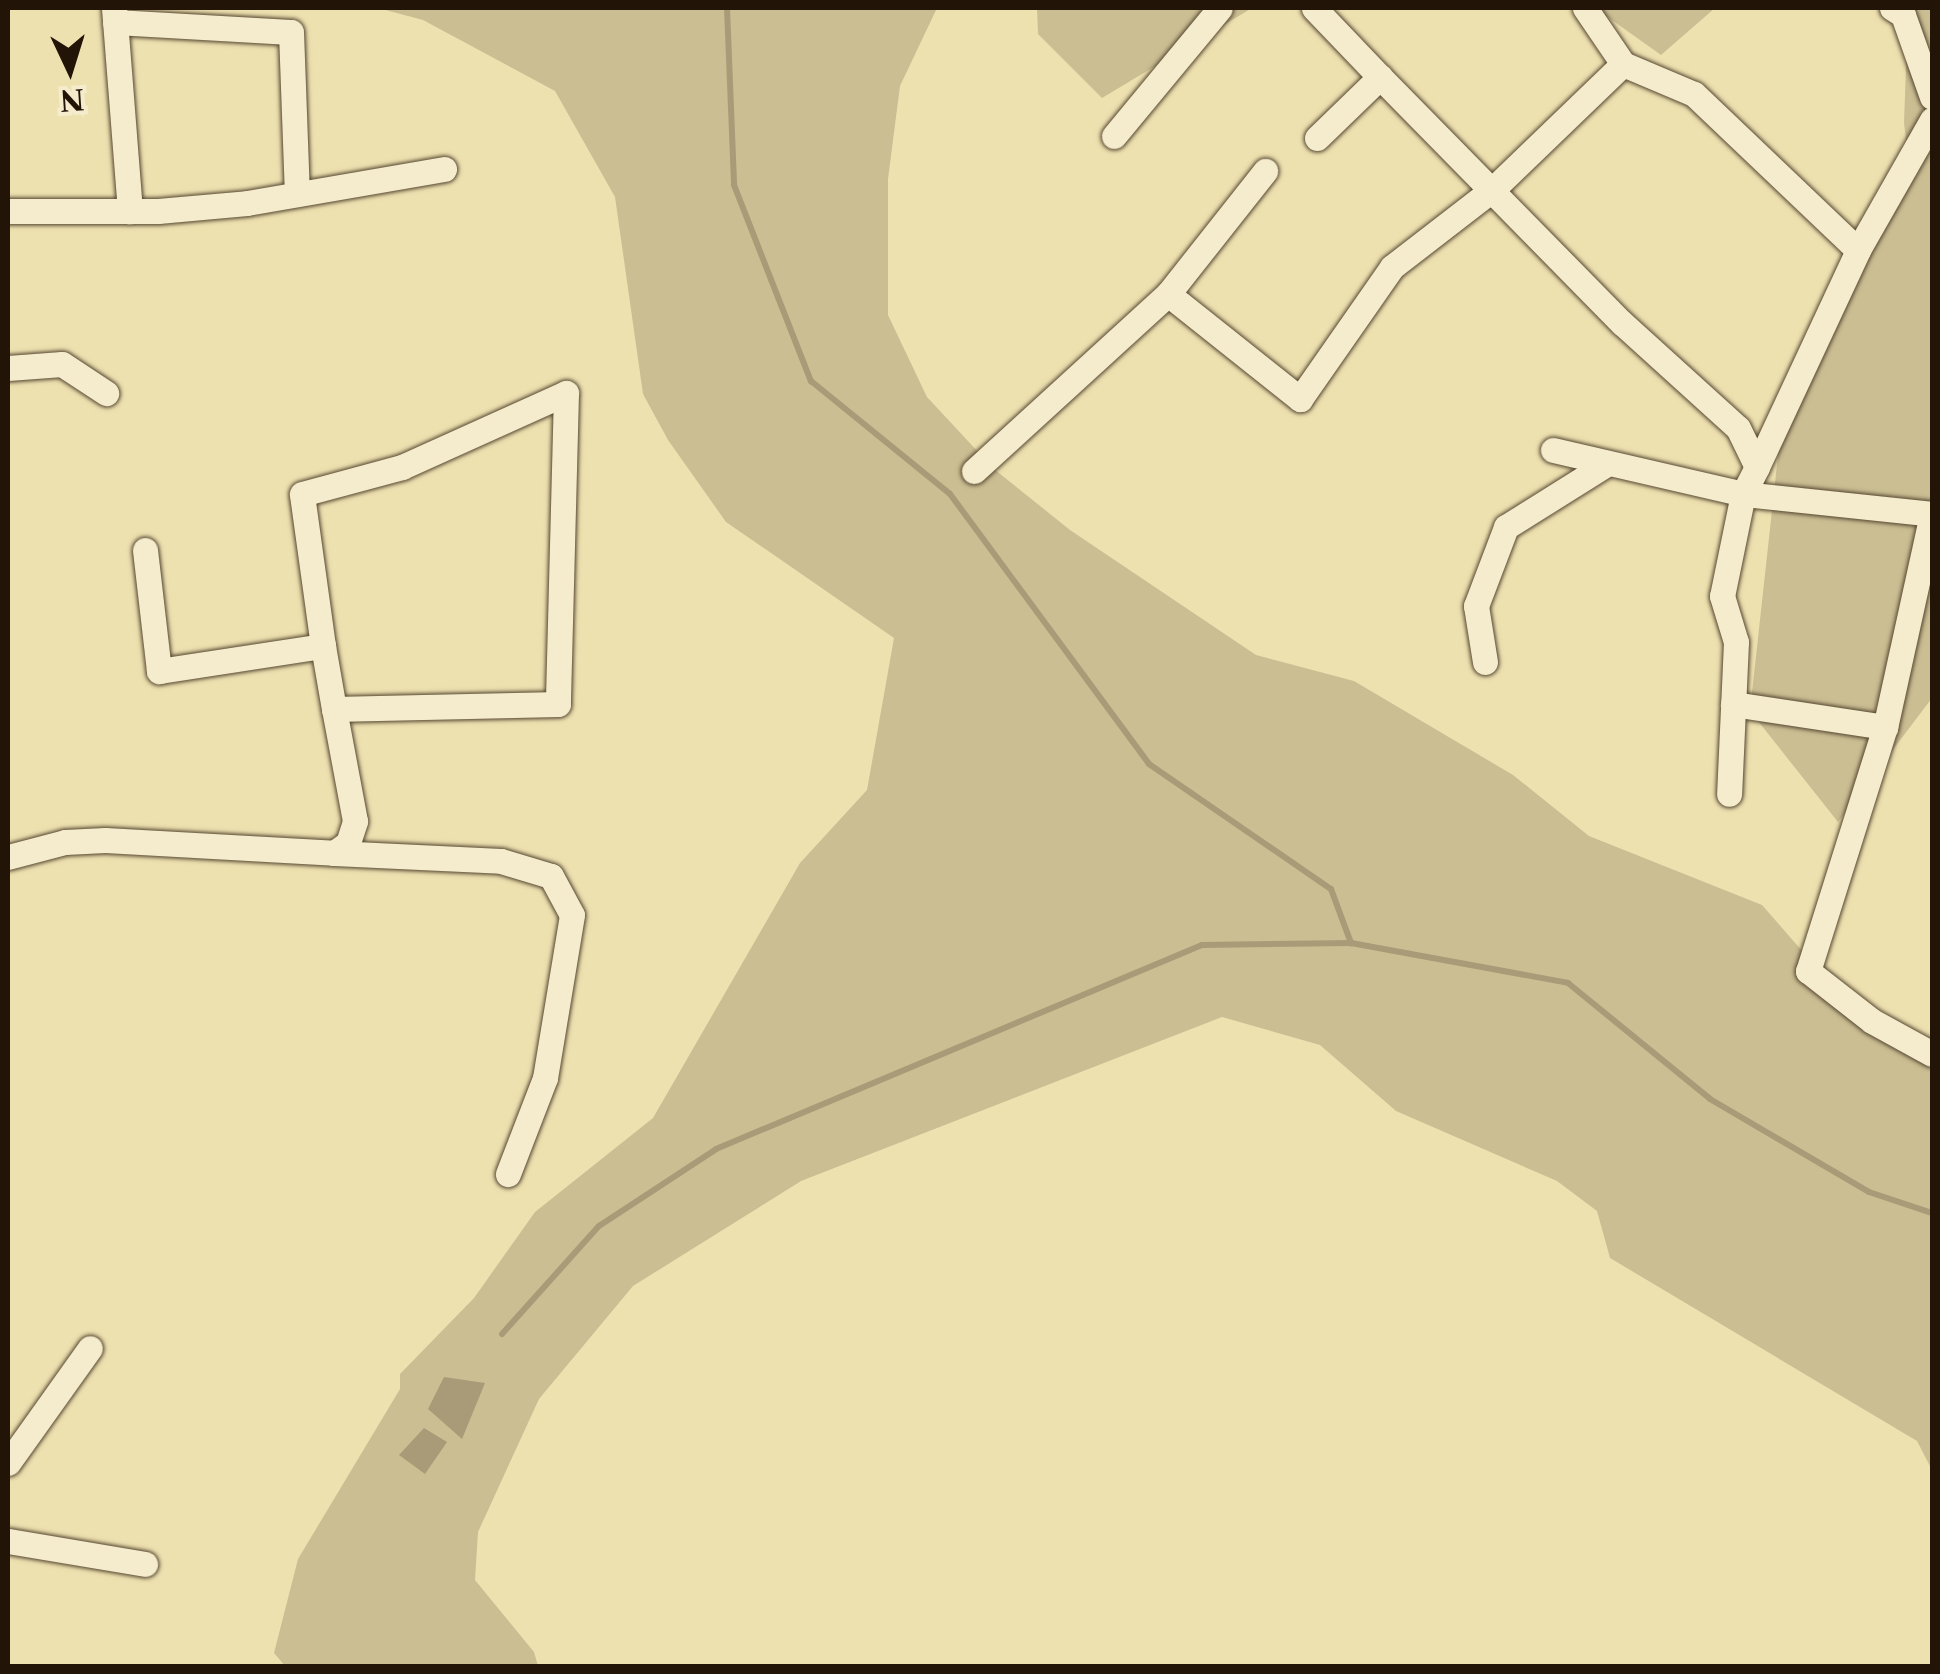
<!DOCTYPE html>
<style>
body{margin:0}
#map{position:relative;width:1940px;height:1674px;overflow:hidden;background:#eee1b0;font-family:"Libre Caslon Text",serif}
div>[style]{position:absolute}
.green>*{inset:0;background:#cbbe93}
.water>*{inset:0;background:#a99b77}
.stream>*{height:6px;margin:-3px;padding:0 3px;transform-origin:3px;border-radius:3px;background:#a99b77}
.roads{filter:drop-shadow(0 0 2px #554731) drop-shadow(0 0 2px #554731)}
.minor>*{height:25px;margin:-12.5px;padding:0 12.5px;transform-origin:12.5px;border-radius:12.5px;background:#f4eccc}
span{translate:-50% -50%;white-space:nowrap;text-align:center;line-height:1.15;-webkit-text-stroke:10px #f4eccc;paint-order:stroke}
.frame{position:absolute;inset:0;border:10px solid #221407;pointer-events:none}
.north{position:absolute;left:20px;top:20px;width:100px;height:100px;-webkit-text-stroke:8px #f4eccc;paint-order:stroke;rotate:176deg;font-size:28px;font-weight:700;line-height:40px;text-align:center;color:#221407}
.north::after{content:'';display:block;margin:auto;width:35px;height:45px;background:#221407;clip-path:polygon(50% 0,100% 100%,50% 72%,0 100%)}
</style>
<div id="map">
<div class="green">
<i style="clip-path:polygon(378px 8px,937px 8px,900px 86px,888px 179px,888px 315px,927px 397px,994px 469px,1070px 530px,1256px 655px,1354px 681px,1513px 775px,1589px 836px,1762px 905px,1824px 976px,1932px 1052px,1932px 1470px,1917px 1441px,1610px 1258px,1597px 1211px,1557px 1181px,1396px 1111px,1320px 1045px,1222px 1017px,801px 1181px,633px 1286px,539px 1399px,478px 1532px,475px 1580px,534px 1652px,538px 1666px,285px 1666px,274px 1653px,298px 1559px,400px 1389px,400px 1374px,474px 1298px,535px 1212px,653px 1118px,800px 863px,867px 790px,894px 638px,726px 522px,668px 440px,643px 394px,615px 197px,555px 91px,423px 20px)"></i>
<i style="clip-path:polygon(1037px 8px,1252px 8px,1102px 98px,1038px 34px)"></i>
<i style="clip-path:polygon(1595px 8px,1715px 8px,1661px 55px)"></i>
<i style="clip-path:polygon(1908px 8px,1932px 8px,1932px 698px,1838px 822px,1750px 711px,1783px 410px,1911px 180px,1904px 123px)"></i>
</div>
<div class="water">
<i style="clip-path:polygon(444px 1377px,485px 1383px,462px 1439px,428px 1409px)"></i>
<i style="clip-path:polygon(424px 1428px,447px 1442px,425px 1474px,399px 1455px)"></i>
</div>
<div class="stream">
<i style="left:727px;top:8px;width:177px;rotate:87.7deg"></i>
<i style="left:734px;top:185px;width:211px;rotate:68.6deg"></i>
<i style="left:811px;top:381px;width:179px;rotate:39.1deg"></i>
<i style="left:950px;top:494px;width:335px;rotate:53.6deg"></i>
<i style="left:1149px;top:764px;width:221px;rotate:34.5deg"></i>
<i style="left:1331px;top:889px;width:58px;rotate:69.7deg"></i>
<i style="left:502px;top:1334px;width:145px;rotate:-48.1deg"></i>
<i style="left:599px;top:1226px;width:140px;rotate:-33.3deg"></i>
<i style="left:716px;top:1149px;width:527px;rotate:-22.77deg"></i>
<i style="left:1202px;top:945px;width:149px;rotate:-0.8deg"></i>
<i style="left:1351px;top:943px;width:221px;rotate:10.4deg"></i>
<i style="left:1568px;top:983px;width:183px;rotate:39.2deg"></i>
<i style="left:1710px;top:1099px;width:184px;rotate:30.3deg"></i>
<i style="left:1869px;top:1192px;width:66px;rotate:18.4deg"></i>
</div>
<div class="roads">
<div class="minor">
<i style="left:114px;top:8px;width:204px;rotate:85.5deg"></i>
<i style="left:1314px;top:8px;width:95px;rotate:46.3deg"></i>
<i style="left:1585px;top:8px;width:68px;rotate:55.8deg"></i>
<i style="left:1623px;top:64px;width:77px;rotate:22.9deg"></i>
<i style="left:1694px;top:94px;width:226px;rotate:43.6deg"></i>
<i style="left:1892px;top:8px;width:13px;rotate:32deg"></i>
<i style="left:1903px;top:15px;width:87px;rotate:70.5deg"></i>
<i style="left:115px;top:22px;width:176px;rotate:3.3deg"></i>
<i style="left:291px;top:32px;width:162px;rotate:87.9deg"></i>
<i style="left:1114px;top:136px;width:166px;rotate:-50.4deg"></i>
<i style="left:1317px;top:138px;width:88px;rotate:-44.1deg"></i>
<i style="left:1380px;top:77px;width:345px;rotate:45.5deg"></i>
<i style="left:1622px;top:323px;width:156px;rotate:42.2deg"></i>
<i style="left:1738px;top:428px;width:43px;rotate:64deg"></i>
<i style="left:1757px;top:467px;width:30px;rotate:117deg"></i>
<i style="left:1743px;top:494px;width:104px;rotate:101.6deg"></i>
<i style="left:1722px;top:596px;width:48px;rotate:73.1deg"></i>
<i style="left:1736px;top:642px;width:152px;rotate:92.6deg"></i>
<i style="left:8px;top:211px;width:150px"></i>
<i style="left:158px;top:211px;width:89px;rotate:-5.1deg"></i>
<i style="left:247px;top:203px;width:200px;rotate:-9.8deg"></i>
<i style="left:1168px;top:294px;width:169px;rotate:38.5deg"></i>
<i style="left:1300px;top:399px;width:161px;rotate:-55.1deg"></i>
<i style="left:1392px;top:267px;width:128px;rotate:-37.7deg"></i>
<i style="left:1493px;top:189px;width:180px;rotate:-43.9deg"></i>
<i style="left:8px;top:368px;width:54px;rotate:-4.2deg"></i>
<i style="left:62px;top:364px;width:53px;rotate:33.4deg"></i>
<i style="left:1553px;top:450px;width:195px;rotate:13deg"></i>
<i style="left:1743px;top:494px;width:190px;rotate:6deg"></i>
<i style="left:1757px;top:467px;width:239px;rotate:-65deg"></i>
<i style="left:1858px;top:250px;width:150px;rotate:-60.4deg"></i>
<i style="left:974px;top:471px;width:263px;rotate:-42.4deg"></i>
<i style="left:1168px;top:294px;width:157px;rotate:-51.7deg"></i>
<i style="left:1932px;top:514px;width:218px;rotate:102.4deg"></i>
<i style="left:1885px;top:727px;width:256px;rotate:107.5deg"></i>
<i style="left:1808px;top:971px;width:81px;rotate:38deg"></i>
<i style="left:1872px;top:1021px;width:68px;rotate:28.8deg"></i>
<i style="left:145px;top:550px;width:122px;rotate:83.4deg"></i>
<i style="left:159px;top:671px;width:166px;rotate:-8.7deg"></i>
<i style="left:1485px;top:662px;width:57px;rotate:-99.1deg"></i>
<i style="left:1476px;top:606px;width:85px;rotate:-69.2deg"></i>
<i style="left:1506px;top:527px;width:120px;rotate:-32.1deg"></i>
<i style="left:1733px;top:704px;width:154px;rotate:8.6deg"></i>
<i style="left:334px;top:853px;width:167px;rotate:2.7deg"></i>
<i style="left:501px;top:861px;width:52px;rotate:16.7deg"></i>
<i style="left:551px;top:876px;width:44px;rotate:61.7deg"></i>
<i style="left:572px;top:915px;width:165px;rotate:99.4deg"></i>
<i style="left:545px;top:1078px;width:103px;rotate:111.1deg"></i>
<i style="left:8px;top:857px;width:59px;rotate:-14.7deg"></i>
<i style="left:65px;top:842px;width:40px;rotate:-2.9deg"></i>
<i style="left:105px;top:840px;width:229px;rotate:3.2deg"></i>
<i style="left:334px;top:853px;width:17px;rotate:-36deg"></i>
<i style="left:348px;top:843px;width:23px;rotate:-72deg"></i>
<i style="left:355px;top:821px;width:114px;rotate:-100.6deg"></i>
<i style="left:334px;top:709px;width:64px;rotate:-99.9deg"></i>
<i style="left:323px;top:646px;width:153px;rotate:-97.9deg"></i>
<i style="left:302px;top:494px;width:104px;rotate:-15.1deg"></i>
<i style="left:402px;top:467px;width:180px;rotate:-24.3deg"></i>
<i style="left:566px;top:393px;width:311px;rotate:91.5deg"></i>
<i style="left:558px;top:704px;width:224px;rotate:178.7deg"></i>
<i style="left:8px;top:1463px;width:141px;rotate:-54.5deg"></i>
<i style="left:8px;top:1541px;width:139px;rotate:9.5deg"></i>
</div>
</div>
<div class="frame"></div>
<div class="north">N</div>
</div>
